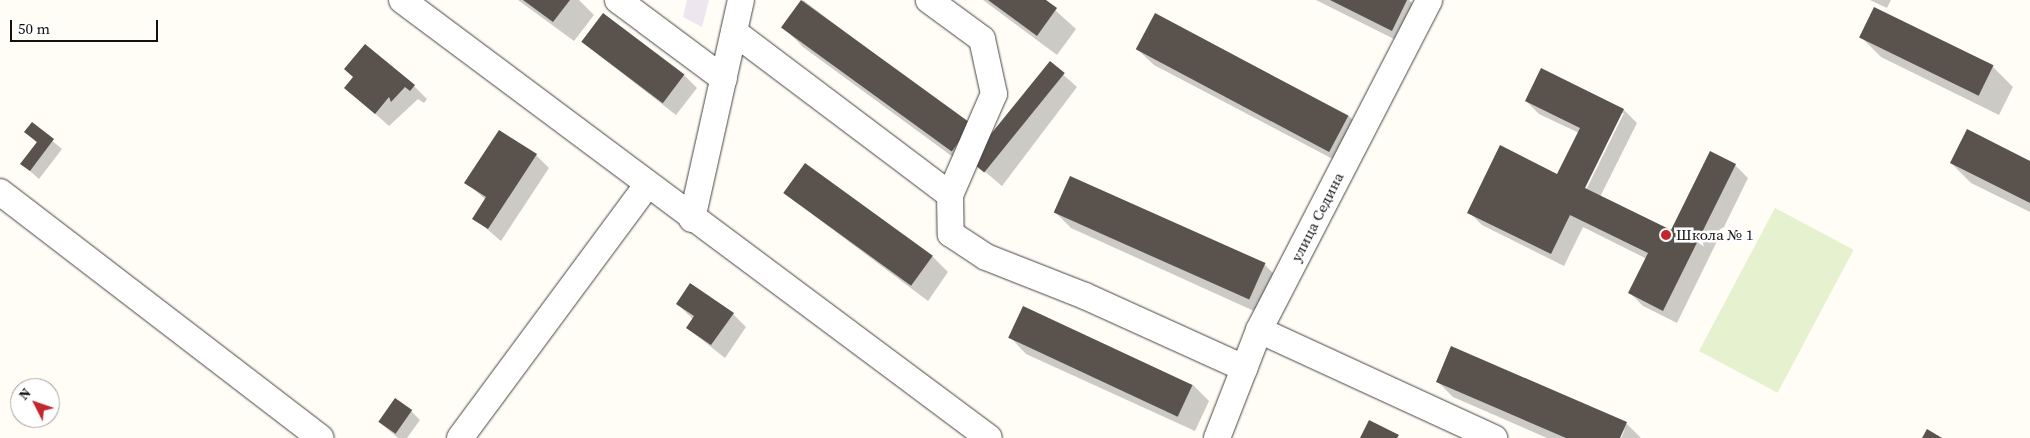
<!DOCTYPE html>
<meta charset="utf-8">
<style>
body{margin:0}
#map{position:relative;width:2030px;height:438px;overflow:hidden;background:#fffdf5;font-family:"Source Serif 4",serif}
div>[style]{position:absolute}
.industrial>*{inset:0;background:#eee6ef}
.pitch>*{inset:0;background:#e6f2cf;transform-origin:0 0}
.shadow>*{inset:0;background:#0003}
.building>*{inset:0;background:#5a524d;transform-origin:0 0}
.roads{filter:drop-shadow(0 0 1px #444) drop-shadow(0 0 1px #444)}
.minor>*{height:26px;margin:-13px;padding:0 13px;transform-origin:13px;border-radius:13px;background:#fff}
.dots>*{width:14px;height:14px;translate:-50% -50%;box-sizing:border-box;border:2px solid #fff;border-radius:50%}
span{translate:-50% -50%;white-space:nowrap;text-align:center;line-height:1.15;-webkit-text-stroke:5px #fff;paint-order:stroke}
.street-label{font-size:15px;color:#111}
.poi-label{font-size:15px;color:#111}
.left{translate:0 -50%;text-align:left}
.north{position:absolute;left:10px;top:378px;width:50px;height:50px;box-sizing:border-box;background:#fff;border:1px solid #a0a0a0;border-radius:50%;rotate:311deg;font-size:14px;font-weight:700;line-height:20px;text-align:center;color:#111}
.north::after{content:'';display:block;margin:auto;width:18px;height:22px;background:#c4262e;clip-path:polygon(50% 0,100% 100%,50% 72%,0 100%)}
.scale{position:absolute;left:10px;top:20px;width:148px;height:22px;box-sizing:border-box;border:2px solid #111;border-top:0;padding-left:6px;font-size:15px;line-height:18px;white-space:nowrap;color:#111;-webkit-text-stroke:4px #fff;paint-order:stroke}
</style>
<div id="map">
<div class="industrial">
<i style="clip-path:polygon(687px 0,709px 0,702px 27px,683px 17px)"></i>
</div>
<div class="pitch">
<i style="left:1775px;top:208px;width:89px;height:162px;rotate:28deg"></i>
</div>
<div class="shadow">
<i style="clip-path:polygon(518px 0,579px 0,594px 15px,574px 41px)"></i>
<i style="clip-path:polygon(803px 0,990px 142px,1050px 63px,1077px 87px,1002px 186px,977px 165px,972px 171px,803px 47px,783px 27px)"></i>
<i style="clip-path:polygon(983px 0,1044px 0,1076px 29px,1057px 55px)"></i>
<i style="clip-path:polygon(1316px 0,1409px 0,1424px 15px,1408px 46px)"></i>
<i style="clip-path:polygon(1870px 0,1891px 0,1887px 8px)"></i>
<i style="clip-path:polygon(1155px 14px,1348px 115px,1364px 131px,1346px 166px,1154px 65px,1137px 49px)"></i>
<i style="clip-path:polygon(1861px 37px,1993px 67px,2013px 87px,1999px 115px,1881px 57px)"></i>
<i style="clip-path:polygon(582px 42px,684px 75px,697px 88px,676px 115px)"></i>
<i style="clip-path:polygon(evenodd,1542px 69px,1624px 110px,1637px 123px,1600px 197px,1671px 232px,1735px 165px,1748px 178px,1677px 323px,1643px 306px,1630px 293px,1647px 259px,1583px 227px,1564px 266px,1482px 225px,1469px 212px,1558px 175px,1579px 133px,1539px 114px,1526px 101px,1542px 69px,1621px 113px,1624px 113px,1584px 194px,1581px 193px,1621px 113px)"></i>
<i style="clip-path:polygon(414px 86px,427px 99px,424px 103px,418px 99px,389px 126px,346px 88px)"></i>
<i style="clip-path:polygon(32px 124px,62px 149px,39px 179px,22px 164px,37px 143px,26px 132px)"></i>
<i style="clip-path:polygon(536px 155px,549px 168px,501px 241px,474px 218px,486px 200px,466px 182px)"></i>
<i style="clip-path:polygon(2030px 162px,2030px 212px,1971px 183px,1951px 163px)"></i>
<i style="clip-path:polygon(784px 193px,932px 256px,948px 272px,928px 301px)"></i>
<i style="clip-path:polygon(1055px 212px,1265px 265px,1281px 281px,1265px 316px,1071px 228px)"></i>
<i style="clip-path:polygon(677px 304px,733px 314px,746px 327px,725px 358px,687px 328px,693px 319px)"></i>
<i style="clip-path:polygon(1010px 337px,1193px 385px,1209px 401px,1195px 431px,1026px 354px)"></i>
<i style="clip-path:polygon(1437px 381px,1626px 423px,1641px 438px,1621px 438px,1625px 429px,1618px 438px,1547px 438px,1453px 397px)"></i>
<i style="clip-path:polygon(411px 411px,420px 420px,407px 438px,398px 438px,379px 422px)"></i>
</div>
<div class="building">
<i style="clip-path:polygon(523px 0,570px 0,553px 22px)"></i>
<i style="left:801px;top:0;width:211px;height:34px;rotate:36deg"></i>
<i style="clip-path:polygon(988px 0,1046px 0,1057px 8px,1037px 36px)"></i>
<i style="clip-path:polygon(1330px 0,1407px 0,1392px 31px)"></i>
<i style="left:1874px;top:7px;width:133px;height:34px;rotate:26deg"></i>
<i style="left:603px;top:13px;width:102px;height:36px;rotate:37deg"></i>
<i style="left:1155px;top:13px;width:219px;height:41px;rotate:28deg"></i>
<i style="clip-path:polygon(365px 44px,415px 85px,410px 91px,405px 87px,391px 102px,389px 97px,375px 114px,344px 88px,353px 77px,344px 69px)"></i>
<i style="left:1050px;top:61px;width:19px;height:128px;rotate:39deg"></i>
<i style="clip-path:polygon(1541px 68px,1624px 109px,1585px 188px,1671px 230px,1710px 151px,1736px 164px,1663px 311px,1628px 293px,1648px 253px,1570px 215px,1551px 254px,1467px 213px,1500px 145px,1557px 174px,1580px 128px,1525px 101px)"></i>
<i style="clip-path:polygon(32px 122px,54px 139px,30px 171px,20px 164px,37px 142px,24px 132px)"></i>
<i style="clip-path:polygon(1967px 129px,2030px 161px,2030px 203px,1950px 163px)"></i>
<i style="clip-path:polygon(499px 130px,537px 154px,488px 229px,472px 219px,486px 197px,464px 183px)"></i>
<i style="left:805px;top:163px;width:158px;height:37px;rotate:36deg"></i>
<i style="left:1070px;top:176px;width:214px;height:40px;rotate:24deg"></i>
<i style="clip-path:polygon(690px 283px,734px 313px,711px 345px,686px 328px,694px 316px,676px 304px)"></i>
<i style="left:1023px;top:306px;width:187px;height:35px;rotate:25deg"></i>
<i style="clip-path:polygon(1451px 346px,1627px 422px,1620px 438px,1566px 438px,1436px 382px)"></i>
<i style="left:395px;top:398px;width:21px;height:29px;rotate:35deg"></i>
<i style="clip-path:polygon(1369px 420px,1399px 435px,1397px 438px,1360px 438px)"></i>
<i style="clip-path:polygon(1927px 429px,1942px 438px,1922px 438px)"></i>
</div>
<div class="roads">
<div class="minor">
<i style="left:402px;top:0;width:732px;rotate:36.73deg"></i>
<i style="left:618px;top:0;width:132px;rotate:36.7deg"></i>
<i style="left:734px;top:32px;width:271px;rotate:37deg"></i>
<i style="left:950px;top:195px;width:110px;rotate:-66.5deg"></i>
<i style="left:994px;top:94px;width:56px;rotate:-102.3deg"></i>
<i style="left:982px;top:39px;width:66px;rotate:-143.7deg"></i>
<i style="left:0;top:192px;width:404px;rotate:37.5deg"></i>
<i style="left:950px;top:195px;width:39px;rotate:89deg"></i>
<i style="left:951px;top:234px;width:42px;rotate:33.3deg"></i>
<i style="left:986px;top:257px;width:106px;rotate:21.5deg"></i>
<i style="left:1085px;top:296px;width:175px;rotate:24.4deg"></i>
<i style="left:692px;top:219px;width:224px;rotate:-77.4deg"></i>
<i style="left:1259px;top:330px;width:259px;rotate:24.7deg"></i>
<i style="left:460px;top:438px;width:315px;rotate:-53.5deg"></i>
<i style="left:1217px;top:438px;width:116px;rotate:-68.7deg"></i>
<i style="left:1259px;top:330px;width:371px;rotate:-62.7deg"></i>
</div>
</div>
<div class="dots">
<i style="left:1666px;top:235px;background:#c4262e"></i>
</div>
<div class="street-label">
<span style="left:1317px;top:217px;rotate:-63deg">улица Седина</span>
</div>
<div class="poi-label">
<span class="left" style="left:1676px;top:235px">Школа № 1</span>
</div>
<div class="north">N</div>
<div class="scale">50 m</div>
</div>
